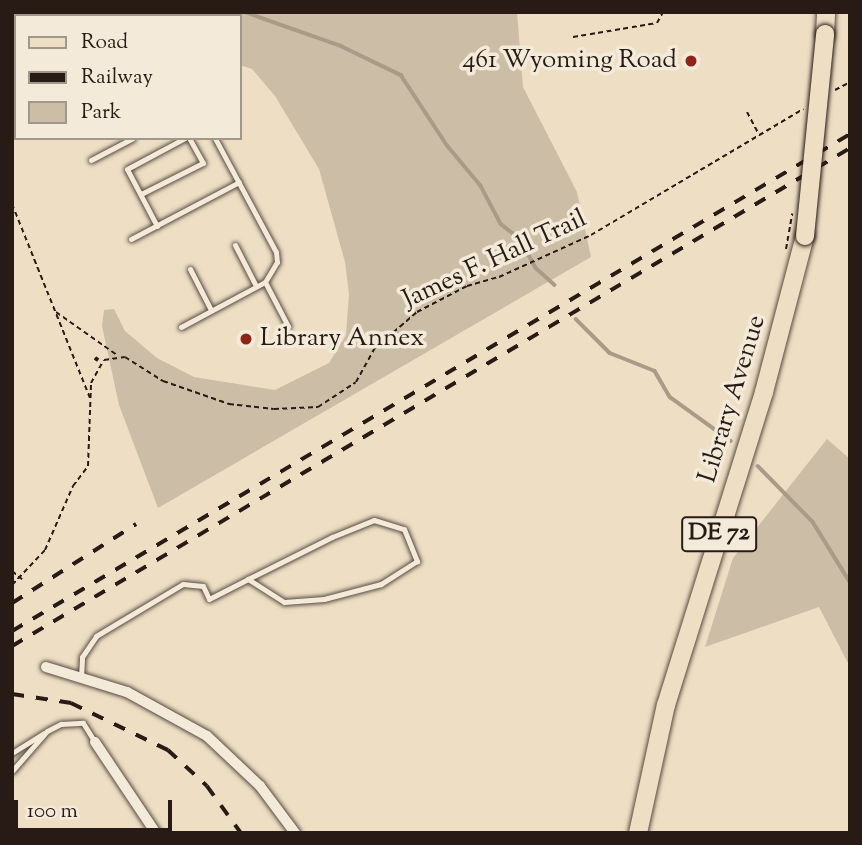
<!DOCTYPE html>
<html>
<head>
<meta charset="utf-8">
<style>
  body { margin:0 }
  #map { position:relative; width:862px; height:845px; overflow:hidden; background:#eddec4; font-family:"Sorts Mill Goudy",serif }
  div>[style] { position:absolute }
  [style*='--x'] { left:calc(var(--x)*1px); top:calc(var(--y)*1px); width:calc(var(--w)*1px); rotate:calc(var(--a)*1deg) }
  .green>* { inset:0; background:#ccbda6 }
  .stream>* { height:3.5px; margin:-1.75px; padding:0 1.75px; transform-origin:1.75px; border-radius:1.75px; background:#aa9b88 }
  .path>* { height:2px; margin-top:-1px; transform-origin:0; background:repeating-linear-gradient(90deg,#281a15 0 5px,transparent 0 8.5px) }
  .roads { filter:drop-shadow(0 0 2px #594b41) drop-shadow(0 0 2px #594b41) }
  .service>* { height:5px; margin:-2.5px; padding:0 2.5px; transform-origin:2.5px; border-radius:2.5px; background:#f3ead9 }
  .minor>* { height:10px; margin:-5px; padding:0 5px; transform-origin:5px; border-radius:5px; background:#f3ead9 }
  .tertiary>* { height:14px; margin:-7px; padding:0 7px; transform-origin:7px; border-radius:7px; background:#f3ead9 }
  .primary>* { height:18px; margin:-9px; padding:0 9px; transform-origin:9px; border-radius:9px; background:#eddec4 }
  .rail>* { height:3.5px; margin-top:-1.75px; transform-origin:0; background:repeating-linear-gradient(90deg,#281a15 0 12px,transparent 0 24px) }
  .path-bridge>* { height:2px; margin-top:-1px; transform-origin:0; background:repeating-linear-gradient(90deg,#281a15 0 5px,transparent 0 8.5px) }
  .bridges { filter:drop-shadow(0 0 2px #281a15) drop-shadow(0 0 2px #281a15) }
  .primary-bridge>* { height:18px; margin:-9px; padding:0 9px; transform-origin:9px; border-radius:9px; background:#eddec4 }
  .dots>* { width:19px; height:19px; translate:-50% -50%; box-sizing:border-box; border:4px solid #f3ead9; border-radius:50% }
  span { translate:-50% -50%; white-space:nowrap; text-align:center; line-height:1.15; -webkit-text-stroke:7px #f3ead9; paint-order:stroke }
  .shield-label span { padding:2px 5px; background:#f3ead9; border:2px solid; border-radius:5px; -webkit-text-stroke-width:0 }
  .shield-label { font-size:24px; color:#281a15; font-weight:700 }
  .poi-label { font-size:26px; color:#281a15 }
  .right { translate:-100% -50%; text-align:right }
  .left { translate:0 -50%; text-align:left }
  .street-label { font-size:26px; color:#281a15 }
  .frame { position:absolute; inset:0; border:14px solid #281a15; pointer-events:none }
  .legend { position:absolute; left:14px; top:14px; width:228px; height:126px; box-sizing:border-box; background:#f3ead9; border:2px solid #a2978b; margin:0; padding:9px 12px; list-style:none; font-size:21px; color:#281a15 }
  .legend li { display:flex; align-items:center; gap:14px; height:35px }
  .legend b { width:35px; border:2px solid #a2978b }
  .scale { position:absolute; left:14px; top:800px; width:158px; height:32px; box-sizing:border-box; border:4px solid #281a15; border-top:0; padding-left:9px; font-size:21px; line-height:24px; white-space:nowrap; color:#281a15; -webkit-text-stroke:5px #f3ead9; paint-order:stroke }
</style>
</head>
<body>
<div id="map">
  <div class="green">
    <i style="clip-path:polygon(78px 12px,517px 12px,523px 87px,577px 192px,591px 257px,158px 508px,119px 405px,102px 326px,104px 310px,114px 309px,125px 331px,157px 358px,194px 377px,275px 390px,329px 363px,346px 335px,349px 294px,345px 262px,319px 169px,275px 96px,252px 69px,240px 65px,240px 16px,71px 16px)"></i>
    <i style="clip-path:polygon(827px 439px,850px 459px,850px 667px,819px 607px,705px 647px,733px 558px)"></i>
  </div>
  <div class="stream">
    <i style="--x:245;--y:12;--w:102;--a:19.5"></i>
    <i style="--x:341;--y:46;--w:67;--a:25.8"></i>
    <i style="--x:401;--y:75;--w:84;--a:56.7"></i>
    <i style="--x:447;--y:145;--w:53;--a:50.3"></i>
    <i style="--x:481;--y:186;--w:43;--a:62.2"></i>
    <i style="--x:501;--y:224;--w:24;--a:38"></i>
    <i style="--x:520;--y:239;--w:33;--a:61"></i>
    <i style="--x:536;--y:268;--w:25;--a:42"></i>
    <i style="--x:134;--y:16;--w:12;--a:-20"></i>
    <i style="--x:576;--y:319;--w:48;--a:45"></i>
    <i style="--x:610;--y:353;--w:48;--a:21.8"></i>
    <i style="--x:655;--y:371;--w:30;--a:60"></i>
    <i style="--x:670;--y:397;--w:75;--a:35.8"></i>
    <i style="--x:758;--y:466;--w:78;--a:45.5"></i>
    <i style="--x:813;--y:522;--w:70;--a:58.3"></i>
  </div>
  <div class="path">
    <i style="--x:573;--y:37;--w:85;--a:-9.5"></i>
    <i style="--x:657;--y:23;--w:13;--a:-61"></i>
    <i style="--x:835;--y:90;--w:17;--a:-28"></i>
    <i style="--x:747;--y:112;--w:26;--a:62"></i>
    <i style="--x:12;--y:204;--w:209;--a:68.1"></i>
    <i style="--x:56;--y:312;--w:75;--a:35.2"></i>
    <i style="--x:12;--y:571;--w:13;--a:39"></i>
    <i style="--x:12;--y:585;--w:48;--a:-46.7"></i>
    <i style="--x:45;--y:550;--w:70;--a:-66.4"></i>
    <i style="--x:73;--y:486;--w:25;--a:-53"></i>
    <i style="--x:88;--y:466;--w:83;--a:-87.9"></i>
    <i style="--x:91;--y:383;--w:26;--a:-61"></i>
    <i style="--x:104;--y:360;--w:21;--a:-8"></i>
    <i style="--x:125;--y:357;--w:45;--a:32.3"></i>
    <i style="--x:163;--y:381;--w:70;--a:19.2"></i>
    <i style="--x:229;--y:404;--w:45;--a:6.3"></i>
    <i style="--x:274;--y:409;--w:44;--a:-2.6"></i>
    <i style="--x:318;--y:407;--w:45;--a:-33.3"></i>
    <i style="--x:356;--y:382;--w:38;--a:-61"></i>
    <i style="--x:374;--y:349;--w:57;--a:-40.7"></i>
    <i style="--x:417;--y:312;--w:56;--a:-27.5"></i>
    <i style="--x:467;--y:286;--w:33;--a:-16"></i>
    <i style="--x:499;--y:277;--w:101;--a:-24.5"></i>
    <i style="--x:591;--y:235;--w:247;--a:-30.7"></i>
  </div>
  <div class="roads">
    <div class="service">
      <i style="--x:91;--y:160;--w:47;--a:-27.6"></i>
      <i style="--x:141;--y:194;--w:69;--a:-26.6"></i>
      <i style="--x:203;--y:163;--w:29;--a:-119"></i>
      <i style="--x:157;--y:226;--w:64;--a:-117.8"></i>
      <i style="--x:127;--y:169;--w:66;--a:-28.1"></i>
      <i style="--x:131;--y:239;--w:122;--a:-27.8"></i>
      <i style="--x:235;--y:245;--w:46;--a:62.9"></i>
      <i style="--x:190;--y:269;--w:46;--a:62.9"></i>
      <i style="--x:265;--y:282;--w:50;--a:62.4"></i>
      <i style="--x:181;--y:327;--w:95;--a:-28.2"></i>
      <i style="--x:265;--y:282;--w:23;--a:-59"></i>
      <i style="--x:277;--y:262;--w:10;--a:-96"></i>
      <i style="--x:276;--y:252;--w:129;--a:-118.2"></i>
      <i style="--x:81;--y:678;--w:21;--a:-87"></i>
      <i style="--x:82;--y:657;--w:25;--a:-56"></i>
      <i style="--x:96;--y:636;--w:101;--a:-30.9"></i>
      <i style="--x:183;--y:584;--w:20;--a:6"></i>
      <i style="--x:203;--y:586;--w:14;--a:65"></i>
      <i style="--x:209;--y:599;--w:44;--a:-27.1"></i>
      <i style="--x:248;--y:579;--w:94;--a:-26.6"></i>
      <i style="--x:332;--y:537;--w:45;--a:-22"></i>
      <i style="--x:374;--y:520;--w:31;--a:17"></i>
      <i style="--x:404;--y:529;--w:35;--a:68"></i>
      <i style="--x:417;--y:561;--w:43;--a:147.4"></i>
      <i style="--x:381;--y:584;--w:59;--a:165.3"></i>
      <i style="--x:324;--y:599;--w:40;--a:175.7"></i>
      <i style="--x:284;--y:602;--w:43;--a:-147.4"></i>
      <i style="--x:12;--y:753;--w:38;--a:-32"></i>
      <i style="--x:12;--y:771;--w:53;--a:-48.8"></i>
      <i style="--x:47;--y:731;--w:16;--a:-27"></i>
      <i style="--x:61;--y:724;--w:22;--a:-3"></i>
      <i style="--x:83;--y:723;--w:22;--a:58"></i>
    </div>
    <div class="minor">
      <i style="--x:46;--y:667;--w:85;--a:17.2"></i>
      <i style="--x:127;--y:692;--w:91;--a:28.8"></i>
      <i style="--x:207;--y:736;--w:73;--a:43.3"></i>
      <i style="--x:260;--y:786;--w:59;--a:53.3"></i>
      <i style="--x:95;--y:742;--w:110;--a:56.2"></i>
    </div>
    <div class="tertiary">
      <i style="--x:30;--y:16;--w:8;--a:-30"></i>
      <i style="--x:12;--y:25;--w:4;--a:-14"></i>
    </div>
    <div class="primary">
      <i style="--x:825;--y:34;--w:22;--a:-87"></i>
      <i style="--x:638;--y:833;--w:131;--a:-77.7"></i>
      <i style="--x:666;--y:705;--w:328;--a:-72.6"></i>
      <i style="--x:764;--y:392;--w:161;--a:-75.3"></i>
    </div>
  </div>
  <div class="rail">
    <i style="--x:95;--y:358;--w:4;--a:34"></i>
    <i style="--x:12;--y:603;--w:147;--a:-32.5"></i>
    <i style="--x:12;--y:631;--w:974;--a:-30.67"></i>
    <i style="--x:12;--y:646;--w:975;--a:-30.72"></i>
    <i style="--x:12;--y:694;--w:60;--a:8.7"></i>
    <i style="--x:71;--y:703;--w:108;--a:25.9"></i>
    <i style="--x:168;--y:750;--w:53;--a:42.7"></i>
    <i style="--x:207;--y:786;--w:58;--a:54.1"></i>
  </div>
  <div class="path-bridge">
    <i style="--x:786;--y:249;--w:36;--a:-80"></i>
  </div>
  <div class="bridges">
    <div class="primary-bridge">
      <i style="--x:805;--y:236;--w:203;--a:-84.3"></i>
    </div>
  </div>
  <div class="dots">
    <i style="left:691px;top:61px;background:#8f2418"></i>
    <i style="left:246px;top:339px;background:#8f2418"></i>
  </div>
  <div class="shield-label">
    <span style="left:719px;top:534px">DE 72</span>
  </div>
  <div class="poi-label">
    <span class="right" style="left:677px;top:61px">461 Wyoming Road</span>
    <span class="left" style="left:260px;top:339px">Library Annex</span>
  </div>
  <div class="street-label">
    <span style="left:495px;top:260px;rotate:-25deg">James F. Hall Trail</span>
    <span style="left:733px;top:399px;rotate:-73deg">Library Avenue</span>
  </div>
  <div class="frame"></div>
  <ul class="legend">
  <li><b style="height:9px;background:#eddec4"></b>Road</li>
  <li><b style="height:9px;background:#281a15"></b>Railway</li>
  <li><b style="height:19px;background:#ccbda6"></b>Park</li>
  </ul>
  <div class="scale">100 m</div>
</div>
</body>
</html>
